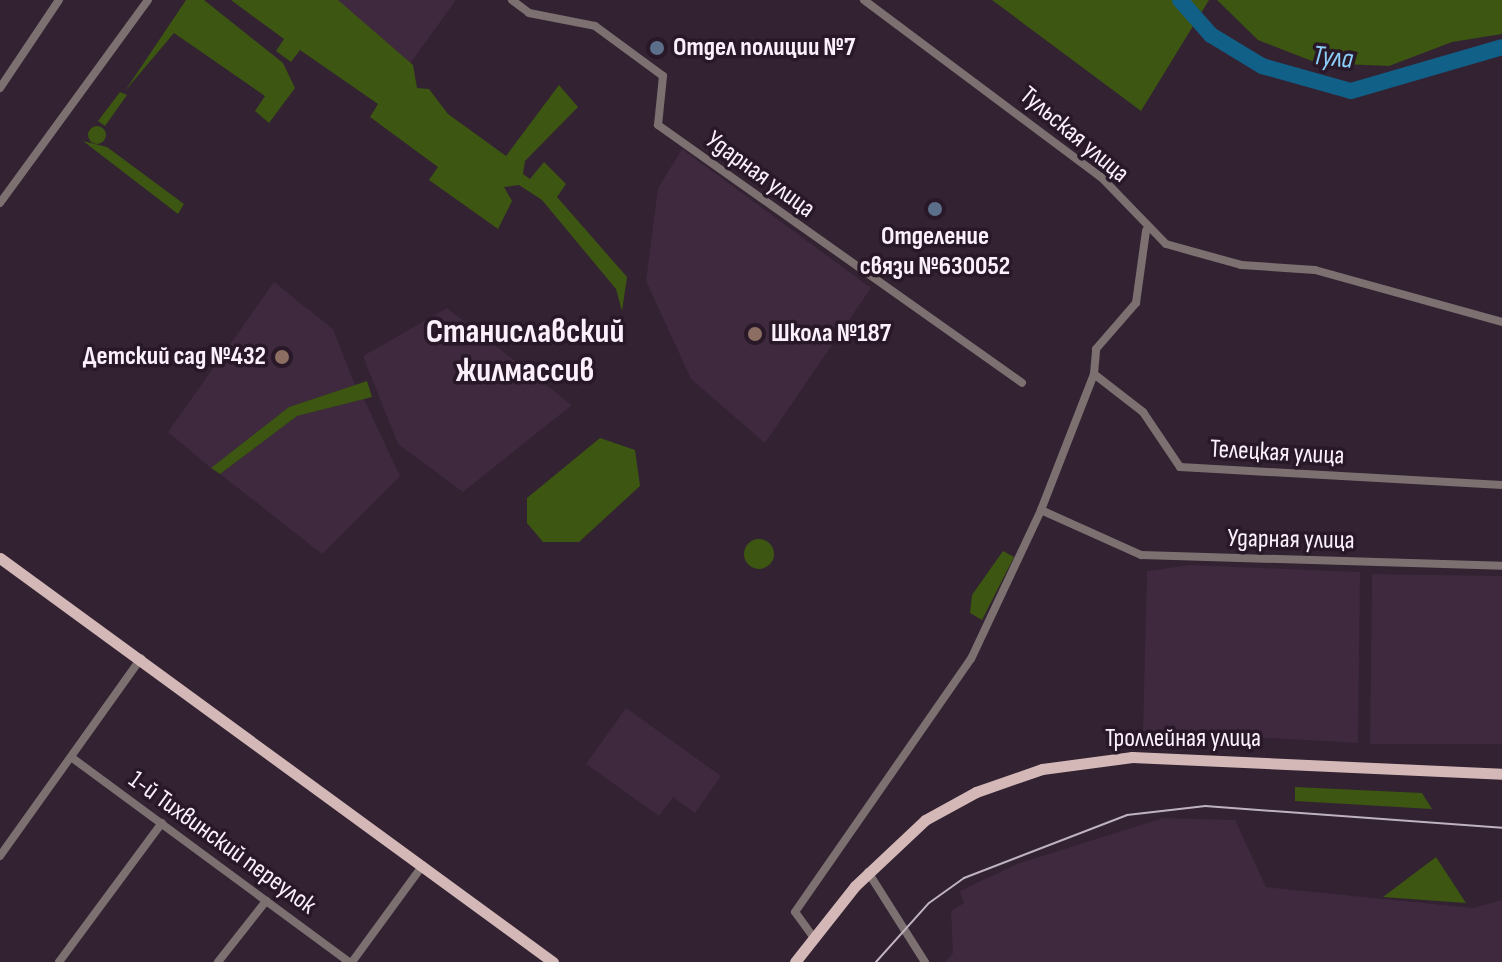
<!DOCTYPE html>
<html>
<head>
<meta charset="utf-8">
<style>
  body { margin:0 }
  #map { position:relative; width:1502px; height:962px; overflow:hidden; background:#322232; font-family:"Sofia Sans Condensed",sans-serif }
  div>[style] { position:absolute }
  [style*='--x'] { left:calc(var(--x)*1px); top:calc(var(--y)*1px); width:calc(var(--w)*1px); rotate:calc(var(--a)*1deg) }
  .built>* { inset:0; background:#3e293e }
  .green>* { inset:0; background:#3d5611 }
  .round { border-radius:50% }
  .river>* { height:16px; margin:-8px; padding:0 8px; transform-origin:8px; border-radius:8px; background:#116087 }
  .minor>* { height:8px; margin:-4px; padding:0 4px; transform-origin:4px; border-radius:4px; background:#7d7070 }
  .major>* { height:11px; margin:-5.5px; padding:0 5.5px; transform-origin:5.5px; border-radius:5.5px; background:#d3b8b7 }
  .tram>* { height:2px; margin:-1px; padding:0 1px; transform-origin:1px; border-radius:1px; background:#bfb3bf }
  .dots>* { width:22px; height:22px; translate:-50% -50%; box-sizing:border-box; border:4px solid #281828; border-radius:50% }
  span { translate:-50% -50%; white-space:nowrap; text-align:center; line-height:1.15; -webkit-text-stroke:7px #281828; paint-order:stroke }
  .poi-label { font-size:26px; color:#fbf0fb; font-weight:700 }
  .left { translate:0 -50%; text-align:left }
  .right { translate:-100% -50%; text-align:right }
  .street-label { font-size:26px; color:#fbf0fb }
  .water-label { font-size:28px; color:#8ccef7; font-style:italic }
  .district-label { font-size:34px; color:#fbf0fb; font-weight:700 }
</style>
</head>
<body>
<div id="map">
  <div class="built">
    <i style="clip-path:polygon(295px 0,456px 0,401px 76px)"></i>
    <i style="clip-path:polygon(682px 149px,871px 288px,765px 443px,691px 379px,646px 281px,658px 188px)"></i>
    <i style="clip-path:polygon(274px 282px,333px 329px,355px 385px,289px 407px,211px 468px,168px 432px)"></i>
    <i style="clip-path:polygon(447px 308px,572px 405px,463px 492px,398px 444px,363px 356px)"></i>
    <i style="clip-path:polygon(364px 399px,400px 476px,322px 554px,220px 474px,297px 416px)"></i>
    <i style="clip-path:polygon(1190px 565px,1360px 572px,1358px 743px,1143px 731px,1147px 571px)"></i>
    <i style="clip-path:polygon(1372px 574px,1502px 576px,1502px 744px,1370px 744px)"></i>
    <i style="clip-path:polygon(626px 708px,721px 776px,695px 813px,673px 797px,659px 816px,586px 764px)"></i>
    <i style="clip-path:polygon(1163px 818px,1235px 820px,1266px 887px,1473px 908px,1502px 900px,1502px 962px,945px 962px,953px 953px,951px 911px,964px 903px,960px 891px,1017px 864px)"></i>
  </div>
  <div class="green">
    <i style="clip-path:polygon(186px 0,204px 0,283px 63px,295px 88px,269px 123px,255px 111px,265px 96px,174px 33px,125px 91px)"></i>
    <i style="clip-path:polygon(231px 0,338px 0,413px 65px,417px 88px,429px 89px,448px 114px,506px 156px,559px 85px,578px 107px,525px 161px,523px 174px,530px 179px,544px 162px,566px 184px,557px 197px,627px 277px,622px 311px,616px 289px,542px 200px,519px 185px,504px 187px,512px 201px,498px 229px,429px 180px,438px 167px,370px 117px,378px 104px,300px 50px,291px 62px,276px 51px,284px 39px)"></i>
    <i style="clip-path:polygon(992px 0,1209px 0,1141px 111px)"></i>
    <i style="clip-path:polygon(1217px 0,1502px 0,1502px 34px,1452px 42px,1389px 66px,1317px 63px,1258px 40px)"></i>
    <i style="clip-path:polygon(120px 92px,127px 95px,105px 126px,98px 121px)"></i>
    <i class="round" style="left:88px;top:126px;width:18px;height:18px"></i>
    <i style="clip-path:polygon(83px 141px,107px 147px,184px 204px,178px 214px)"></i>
    <i style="clip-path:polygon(367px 381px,372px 397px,297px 416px,220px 474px,211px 468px,289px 407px)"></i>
    <i style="clip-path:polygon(600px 438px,635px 450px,640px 486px,579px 542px,543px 542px,527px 523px,527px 498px)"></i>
    <i class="round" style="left:744px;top:539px;width:30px;height:30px"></i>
    <i style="clip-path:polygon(1003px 551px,1014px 557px,982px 620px,970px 613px,972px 595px)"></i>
    <i style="clip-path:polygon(1295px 787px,1422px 793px,1432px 809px,1295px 801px)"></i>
    <i style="clip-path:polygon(1436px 857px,1466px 903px,1383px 897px)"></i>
  </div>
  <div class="river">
    <i style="--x:1180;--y:0;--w:47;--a:48.5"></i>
    <i style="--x:1211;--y:35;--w:60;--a:31.3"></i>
    <i style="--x:1262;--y:66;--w:92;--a:15.7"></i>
    <i style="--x:1351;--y:91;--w:157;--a:-16.2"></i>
  </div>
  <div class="minor">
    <i style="--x:512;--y:0;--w:21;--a:37"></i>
    <i style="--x:529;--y:13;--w:67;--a:11.1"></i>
    <i style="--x:595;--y:26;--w:84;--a:36.3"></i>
    <i style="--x:663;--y:76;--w:49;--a:95.8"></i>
    <i style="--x:658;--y:125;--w:446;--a:35.3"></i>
    <i style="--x:864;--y:0;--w:296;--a:36.8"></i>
    <i style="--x:1101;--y:177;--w:93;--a:45.9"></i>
    <i style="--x:1166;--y:244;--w:78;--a:15.6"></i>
    <i style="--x:1241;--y:265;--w:74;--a:3.9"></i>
    <i style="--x:1315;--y:270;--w:194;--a:15.5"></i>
    <i style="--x:0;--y:88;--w:106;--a:-56.2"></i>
    <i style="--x:0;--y:203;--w:251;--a:-53.9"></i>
    <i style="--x:1094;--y:374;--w:62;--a:37.8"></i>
    <i style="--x:1143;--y:412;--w:66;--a:56.1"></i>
    <i style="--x:1180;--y:467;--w:323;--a:3.2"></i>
    <i style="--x:1041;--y:510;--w:110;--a:24.2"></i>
    <i style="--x:1141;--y:555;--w:361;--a:1.7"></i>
    <i style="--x:71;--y:757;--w:345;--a:36.4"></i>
    <i style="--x:0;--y:856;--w:243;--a:-54.5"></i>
    <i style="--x:868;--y:872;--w:107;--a:57.7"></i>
    <i style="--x:814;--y:938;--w:32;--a:-126"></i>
    <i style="--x:795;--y:912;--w:308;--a:-55.2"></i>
    <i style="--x:971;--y:659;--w:165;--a:-64.8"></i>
    <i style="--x:1041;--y:510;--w:146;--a:-68.7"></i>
    <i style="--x:1094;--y:374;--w:25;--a:-85"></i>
    <i style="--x:1096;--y:349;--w:61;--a:-49"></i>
    <i style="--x:1136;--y:303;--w:73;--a:-82.1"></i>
    <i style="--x:59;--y:962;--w:173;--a:-53.5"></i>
    <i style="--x:218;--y:962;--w:78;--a:-51.8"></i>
    <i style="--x:352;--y:962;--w:120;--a:-53.8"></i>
  </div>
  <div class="major">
    <i style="--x:0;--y:558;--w:685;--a:36.15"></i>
    <i style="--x:795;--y:962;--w:97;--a:-51.7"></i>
    <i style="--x:855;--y:886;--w:96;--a:-43.3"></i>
    <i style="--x:925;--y:820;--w:58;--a:-28.8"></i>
    <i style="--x:976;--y:792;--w:70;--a:-19.2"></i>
    <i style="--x:1042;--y:769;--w:91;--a:-7.6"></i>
    <i style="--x:1132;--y:757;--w:370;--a:2.6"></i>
  </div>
  <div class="tram">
    <i style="--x:876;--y:962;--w:79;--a:-48.1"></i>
    <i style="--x:929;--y:903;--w:43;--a:-35.5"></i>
    <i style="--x:964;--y:878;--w:175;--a:-21.1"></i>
    <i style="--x:1127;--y:815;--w:79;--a:-6.6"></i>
    <i style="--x:1205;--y:806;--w:298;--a:4.2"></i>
  </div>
  <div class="dots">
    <i style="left:657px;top:48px;background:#5c6f8a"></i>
    <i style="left:935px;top:209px;background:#5c6f8a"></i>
    <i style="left:755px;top:334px;background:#8d6e63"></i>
    <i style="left:282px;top:357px;background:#8d6e63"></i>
  </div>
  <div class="poi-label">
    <span class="left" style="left:673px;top:48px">Отдел полиции №7</span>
    <span style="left:935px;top:252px">Отделение<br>связи №630052</span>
    <span class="left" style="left:771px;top:334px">Школа №187</span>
    <span class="right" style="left:266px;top:357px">Детский сад №432</span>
  </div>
  <div class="street-label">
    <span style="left:1074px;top:135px;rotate:40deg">Тульская улица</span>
    <span style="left:760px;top:175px;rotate:36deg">Ударная улица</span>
    <span style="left:1277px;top:453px;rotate:3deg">Телецкая улица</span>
    <span style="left:1291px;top:540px;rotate:1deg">Ударная улица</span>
    <span style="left:1183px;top:739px">Троллейная улица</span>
    <span style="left:222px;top:843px;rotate:36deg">1-й Тихвинский переулок</span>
  </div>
  <div class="water-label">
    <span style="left:1333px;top:58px;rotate:6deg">Тула</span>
  </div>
  <div class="district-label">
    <span style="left:525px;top:351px">Станиславский<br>жилмассив</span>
  </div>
</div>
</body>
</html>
